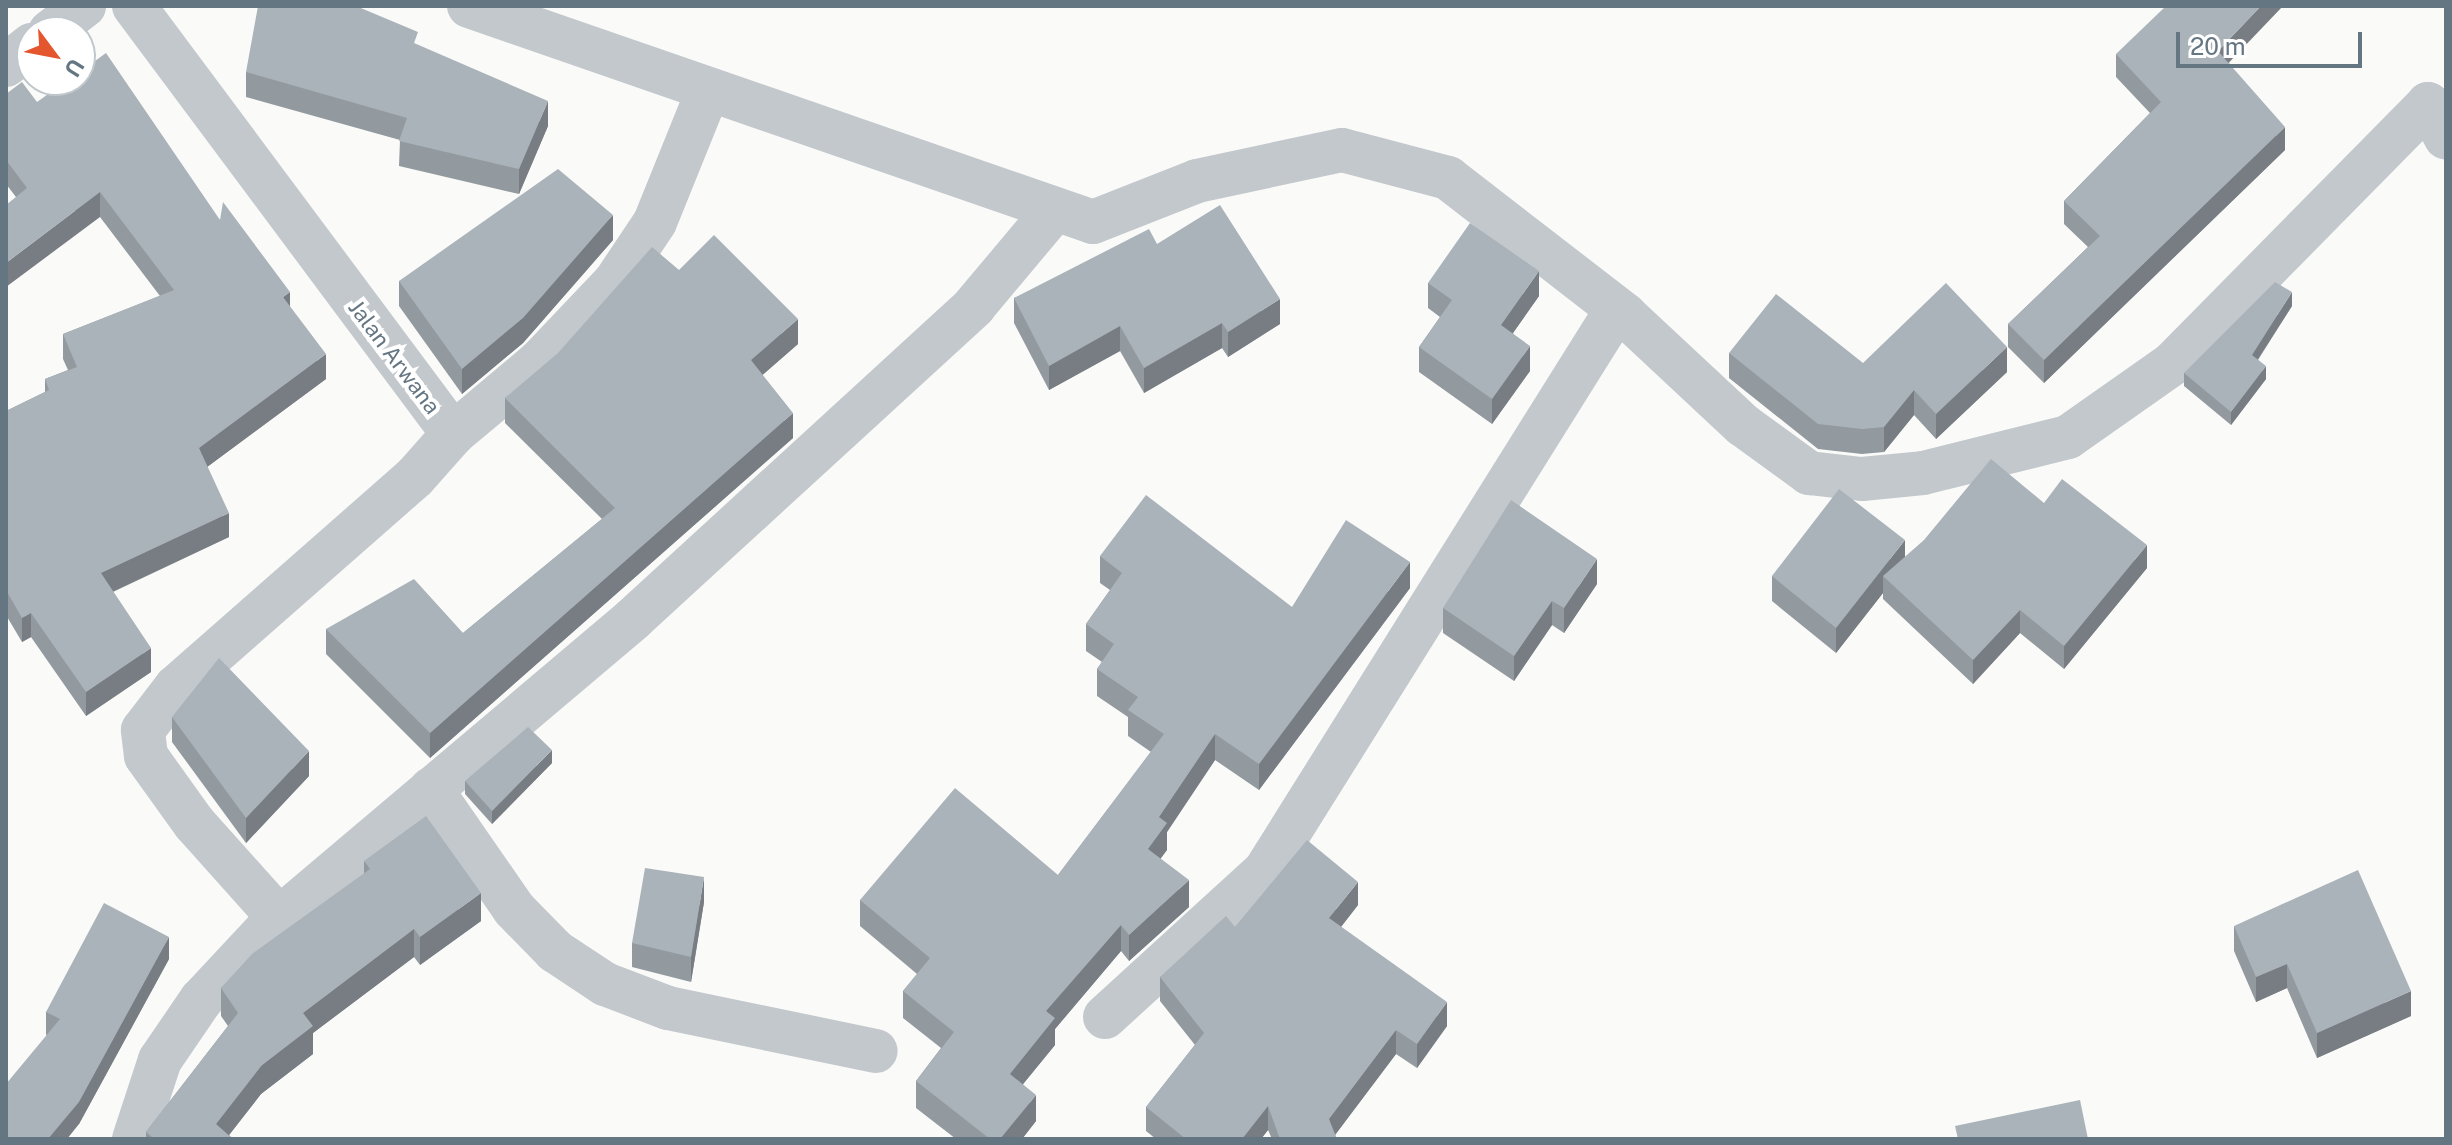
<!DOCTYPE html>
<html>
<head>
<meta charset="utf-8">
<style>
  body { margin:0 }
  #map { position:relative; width:2452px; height:1145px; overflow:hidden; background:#fafaf8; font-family:"Public Sans",sans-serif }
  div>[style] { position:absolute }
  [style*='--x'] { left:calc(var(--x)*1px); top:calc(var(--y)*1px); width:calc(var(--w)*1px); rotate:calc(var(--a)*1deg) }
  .minor>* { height:44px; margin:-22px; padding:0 22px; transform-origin:22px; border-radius:22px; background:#c3c8cc }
  .wall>* { inset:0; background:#929a9f }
  .shaded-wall>* { inset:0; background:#777d82 }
  .building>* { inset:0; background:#aab3b9 }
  span { translate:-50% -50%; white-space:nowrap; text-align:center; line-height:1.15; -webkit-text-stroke:8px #fff; paint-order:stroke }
  .street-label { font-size:22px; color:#657683 }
  .frame { position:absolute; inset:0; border:8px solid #657683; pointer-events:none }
  .north { position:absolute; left:16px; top:16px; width:80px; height:80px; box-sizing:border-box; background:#fff; border:2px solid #c1c8cd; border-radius:50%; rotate:122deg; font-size:22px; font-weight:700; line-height:32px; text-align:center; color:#657683 }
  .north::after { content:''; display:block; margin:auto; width:28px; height:36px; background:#e4572e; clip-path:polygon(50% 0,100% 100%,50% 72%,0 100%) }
  .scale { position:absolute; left:2176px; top:32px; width:186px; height:36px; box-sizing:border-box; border:4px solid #657683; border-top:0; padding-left:10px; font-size:24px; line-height:28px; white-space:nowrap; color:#657683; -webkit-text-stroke:6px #fff; paint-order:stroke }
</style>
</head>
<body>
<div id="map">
  <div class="minor">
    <i style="--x:134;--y:6;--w:534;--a:53.3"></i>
    <i style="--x:453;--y:434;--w:114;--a:-40"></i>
    <i style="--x:540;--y:361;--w:109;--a:-46.5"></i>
    <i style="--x:615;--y:282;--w:72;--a:-56.3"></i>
    <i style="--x:655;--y:222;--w:141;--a:-68"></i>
    <i style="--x:469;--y:6;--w:660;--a:19.09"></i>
    <i style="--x:1093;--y:222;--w:112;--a:-21.5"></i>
    <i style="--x:1197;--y:181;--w:148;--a:-12.1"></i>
    <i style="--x:1342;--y:150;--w:110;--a:14.8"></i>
    <i style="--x:1448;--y:178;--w:224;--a:37.7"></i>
    <i style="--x:1625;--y:315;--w:161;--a:43"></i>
    <i style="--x:1743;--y:425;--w:82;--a:36"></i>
    <i style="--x:1809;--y:473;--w:53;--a:6.5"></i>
    <i style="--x:1862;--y:479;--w:61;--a:-5.6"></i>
    <i style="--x:1923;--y:473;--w:149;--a:-13.9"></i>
    <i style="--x:2068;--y:437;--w:127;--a:-35.1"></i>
    <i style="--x:2172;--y:364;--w:365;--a:-45.4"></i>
    <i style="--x:2428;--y:104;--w:38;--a:62"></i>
    <i style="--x:50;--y:32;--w:43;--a:-37.4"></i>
    <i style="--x:6;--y:65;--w:33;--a:-38"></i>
    <i style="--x:431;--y:789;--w:146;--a:55.3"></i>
    <i style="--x:514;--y:909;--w:59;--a:45.7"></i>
    <i style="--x:555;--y:951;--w:60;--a:33.4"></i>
    <i style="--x:605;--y:984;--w:67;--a:20.9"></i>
    <i style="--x:668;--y:1008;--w:212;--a:11.7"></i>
    <i style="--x:279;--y:918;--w:127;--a:-131.8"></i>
    <i style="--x:194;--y:823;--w:82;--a:-125.6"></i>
    <i style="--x:146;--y:756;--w:26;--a:-97"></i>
    <i style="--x:143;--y:730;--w:54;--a:-52.5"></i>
    <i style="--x:176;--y:687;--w:318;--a:-41.3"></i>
    <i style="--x:415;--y:477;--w:57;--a:-48.5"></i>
    <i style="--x:1105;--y:1017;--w:217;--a:-42.4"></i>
    <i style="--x:1265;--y:871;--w:663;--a:-57.94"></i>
    <i style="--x:134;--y:1139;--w:83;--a:-71.8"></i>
    <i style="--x:160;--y:1060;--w:73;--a:-55.7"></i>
    <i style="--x:201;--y:1000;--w:101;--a:-47"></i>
    <i style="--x:270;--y:926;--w:475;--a:-40.2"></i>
    <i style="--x:633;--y:619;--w:463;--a:-42.5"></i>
    <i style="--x:974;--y:306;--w:121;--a:-50"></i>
  </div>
  <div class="wall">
    <i style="clip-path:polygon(418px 45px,548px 126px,519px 194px,399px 166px,400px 140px,246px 97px,246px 72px)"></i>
    <i style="clip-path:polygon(2116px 54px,2229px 63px,2285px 150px,2044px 383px,2008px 347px,2008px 324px,2088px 247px,2064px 224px,2064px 201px,2150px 113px,2116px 77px)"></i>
    <i style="clip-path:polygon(6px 94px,37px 102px,220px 220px,290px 307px,326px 379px,207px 467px,229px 537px,113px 592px,151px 672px,86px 716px,31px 637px,22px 642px,6px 615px,6px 411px,45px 392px,45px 379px,68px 370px,63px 359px,63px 334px,160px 296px,100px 217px,16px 197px,6px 184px)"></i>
    <i style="clip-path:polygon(613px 240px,523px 343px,462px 394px,399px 306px,399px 281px)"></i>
    <i style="clip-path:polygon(1157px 244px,1280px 324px,1228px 357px,1222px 348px,1144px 393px,1120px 351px,1049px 390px,1014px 323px,1014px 298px)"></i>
    <i style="clip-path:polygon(679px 270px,798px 344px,762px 375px,793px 438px,430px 758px,326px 654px,326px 629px,463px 633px,602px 519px,505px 423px,505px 398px)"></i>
    <i style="clip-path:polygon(1428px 283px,1539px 296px,1513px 333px,1530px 371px,1492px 424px,1419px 372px,1419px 347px,1440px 317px,1428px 308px)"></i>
    <i style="clip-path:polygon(2292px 306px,2258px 360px,2266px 379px,2231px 425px,2184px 386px,2184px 373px)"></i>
    <i style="clip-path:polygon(1729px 353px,1863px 363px,2007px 372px,1936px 439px,1914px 415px,1884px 452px,1862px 454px,1818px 449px,1729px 378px)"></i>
    <i style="clip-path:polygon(2044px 503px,2147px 568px,2064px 669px,2020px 633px,1973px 684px,1883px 599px,1883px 593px,1836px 653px,1772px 601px,1772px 576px,1905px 557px)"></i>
    <i style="clip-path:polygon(1100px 556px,1292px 607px,1410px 588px,1259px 790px,1215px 760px,1167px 832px,1167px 850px,1160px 858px,1189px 907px,1129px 961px,1121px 951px,1055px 1029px,1055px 1045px,1023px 1084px,1036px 1121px,1022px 1139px,956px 1139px,916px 1108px,916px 1081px,941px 1048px,903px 1018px,903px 991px,917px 974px,860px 926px,860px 900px,1058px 875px,1151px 752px,1128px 736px,1128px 717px,1097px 696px,1097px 669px,1102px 662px,1086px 651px,1086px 624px,1110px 590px,1100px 583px)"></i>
    <i style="clip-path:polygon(1597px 584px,1564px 633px,1552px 625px,1514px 681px,1443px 633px,1443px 608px)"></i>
    <i style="clip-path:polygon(172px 717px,309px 776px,246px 843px,172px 742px)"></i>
    <i style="clip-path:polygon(552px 763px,492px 824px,465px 794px,465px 781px)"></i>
    <i style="clip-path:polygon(364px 861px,481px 921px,420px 965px,414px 957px,313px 1033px,313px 1054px,261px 1094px,229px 1135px,233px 1139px,146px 1139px,146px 1132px,228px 1026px,221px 1016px,221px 988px,364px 874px)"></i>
    <i style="clip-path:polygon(704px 902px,691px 982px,632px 967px,632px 943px)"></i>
    <i style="clip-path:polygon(1358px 905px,1341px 927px,1447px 1026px,1417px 1068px,1396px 1054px,1335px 1135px,1337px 1139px,1272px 1139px,1268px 1130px,1261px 1139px,1156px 1139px,1146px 1131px,1146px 1107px,1195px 1045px,1160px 1001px,1160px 977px,1235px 927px)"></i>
    <i style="clip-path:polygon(2234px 926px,2411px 1016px,2317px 1058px,2287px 988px,2256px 1002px,2234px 951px)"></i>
    <i style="clip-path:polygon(169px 959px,79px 1124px,46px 1034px,46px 1012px)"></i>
  </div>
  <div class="shaded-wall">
    <i style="clip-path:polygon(2261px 6px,2283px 6px,2218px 74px,2218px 51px)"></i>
    <i style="clip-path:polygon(548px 101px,548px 126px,519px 194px,519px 169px)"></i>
    <i style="clip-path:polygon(2285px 127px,2285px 150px,2044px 383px,2044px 360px)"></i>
    <i style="clip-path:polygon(100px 192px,100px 217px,6px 287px,6px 263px)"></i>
    <i style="clip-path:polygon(613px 215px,613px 240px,523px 343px,462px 394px,462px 369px)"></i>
    <i style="clip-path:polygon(1539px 271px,1539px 296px,1501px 350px,1501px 325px)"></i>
    <i style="clip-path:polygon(290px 292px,290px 316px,283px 297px)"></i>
    <i style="clip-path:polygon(2292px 292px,2292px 306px,2252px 368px,2252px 355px)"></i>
    <i style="clip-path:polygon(1280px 299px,1280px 324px,1228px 357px,1228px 332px)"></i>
    <i style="clip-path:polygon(798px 319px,798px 344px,751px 385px,751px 360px)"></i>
    <i style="clip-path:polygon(1222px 323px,1222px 348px,1144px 393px,1144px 368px)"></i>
    <i style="clip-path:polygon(1120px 326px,1120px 351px,1049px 390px,1049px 366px)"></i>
    <i style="clip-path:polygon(1530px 346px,1530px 371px,1492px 424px,1492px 399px)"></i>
    <i style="clip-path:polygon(2007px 347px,2007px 372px,1936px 439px,1936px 414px)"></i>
    <i style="clip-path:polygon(326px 354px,326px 379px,199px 473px,199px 448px)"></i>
    <i style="clip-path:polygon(2266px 366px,2266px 379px,2231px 425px,2231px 412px)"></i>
    <i style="clip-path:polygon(1914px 390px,1914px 415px,1884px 452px,1884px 427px)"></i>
    <i style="clip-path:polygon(793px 413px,793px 438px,430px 758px,430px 733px)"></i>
    <i style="clip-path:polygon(229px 513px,229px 537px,101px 597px,101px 573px)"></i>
    <i style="clip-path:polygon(1905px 540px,1905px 565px,1883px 576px,1883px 593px,1836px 653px,1836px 628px)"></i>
    <i style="clip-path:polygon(2147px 545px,2147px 568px,2064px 669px,2064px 646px)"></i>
    <i style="clip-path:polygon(1597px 559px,1597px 584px,1564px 633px,1564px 608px)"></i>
    <i style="clip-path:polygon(1410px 562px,1410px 588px,1259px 790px,1259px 764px)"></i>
    <i style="clip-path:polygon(1552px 601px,1552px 625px,1514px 681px,1514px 656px)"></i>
    <i style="clip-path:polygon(2020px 610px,2020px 633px,1973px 684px,1973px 660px)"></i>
    <i style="clip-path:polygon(31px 613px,31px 637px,22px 642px,22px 618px)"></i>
    <i style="clip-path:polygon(151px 648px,151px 672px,86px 716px,86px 692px)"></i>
    <i style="clip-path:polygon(1215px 734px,1215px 760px,1167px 832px,1167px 850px,1148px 876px,1148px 849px,1159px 817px)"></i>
    <i style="clip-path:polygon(552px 750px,552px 763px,492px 824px,492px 811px)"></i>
    <i style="clip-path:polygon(309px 751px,309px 776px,246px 843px,246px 818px)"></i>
    <i style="clip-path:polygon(704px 877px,704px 902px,691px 982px,691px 957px)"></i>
    <i style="clip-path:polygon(1189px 880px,1189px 907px,1129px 961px,1129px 935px)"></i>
    <i style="clip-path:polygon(1358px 882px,1358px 905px,1329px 942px,1329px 918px)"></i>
    <i style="clip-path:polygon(481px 893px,481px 921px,420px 965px,420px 937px)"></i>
    <i style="clip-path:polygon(1121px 925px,1121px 951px,1055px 1029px,1055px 1045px,1010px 1100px,1010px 1074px,1046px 1011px)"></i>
    <i style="clip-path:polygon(414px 929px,414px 957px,313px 1033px,313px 1054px,261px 1094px,226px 1139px,216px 1124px,303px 1013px)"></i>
    <i style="clip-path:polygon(169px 937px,169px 959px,79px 1124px,67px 1139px,48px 1139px)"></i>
    <i style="clip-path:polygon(2287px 964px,2287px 988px,2256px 1002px,2256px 977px)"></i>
    <i style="clip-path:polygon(2411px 991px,2411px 1016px,2317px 1058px,2317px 1033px)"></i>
    <i style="clip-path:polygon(1447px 1002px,1447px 1026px,1417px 1068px,1417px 1044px)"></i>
    <i style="clip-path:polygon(1396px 1030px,1396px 1054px,1332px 1139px,1329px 1119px)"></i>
    <i style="clip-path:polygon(1036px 1095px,1036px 1121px,1022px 1139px,1000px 1139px)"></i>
    <i style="clip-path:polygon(1268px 1106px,1268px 1130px,1261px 1139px,1242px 1139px)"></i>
  </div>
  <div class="building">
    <i style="clip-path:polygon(258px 6px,356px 6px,418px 32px,414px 43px,548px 101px,519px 169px,399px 141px,407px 118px,246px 72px)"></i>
    <i style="clip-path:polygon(2166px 6px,2261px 6px,2218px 51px,2285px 127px,2044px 360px,2008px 324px,2100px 236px,2064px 201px,2161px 102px,2116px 54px)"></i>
    <i style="clip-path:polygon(106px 53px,220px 220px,223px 202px,290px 292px,283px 297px,326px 354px,199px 448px,229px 513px,101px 573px,151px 648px,86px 692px,31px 613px,22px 618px,6px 590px,6px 411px,49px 390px,45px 379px,77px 367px,63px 334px,174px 290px,100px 192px,6px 263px,6px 205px,27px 188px,6px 160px,6px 94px,22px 82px,37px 102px,68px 80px,80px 80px,80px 72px)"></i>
    <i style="clip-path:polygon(558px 169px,613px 215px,523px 318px,462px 369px,399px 281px)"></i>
    <i style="clip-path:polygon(1220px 205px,1280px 299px,1228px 332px,1222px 323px,1144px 368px,1120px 326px,1049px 366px,1014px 298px,1149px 229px,1157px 244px)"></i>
    <i style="clip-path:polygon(1470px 223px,1539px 271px,1501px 325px,1530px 346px,1492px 399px,1419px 347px,1452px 300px,1428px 283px)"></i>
    <i style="clip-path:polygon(714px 235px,798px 319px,751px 360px,793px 413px,430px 733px,326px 629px,414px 579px,463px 633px,615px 508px,505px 398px,558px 353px,652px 247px,679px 270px)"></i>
    <i style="clip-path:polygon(2275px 282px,2292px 292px,2252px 355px,2266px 366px,2231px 412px,2184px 373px)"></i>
    <i style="clip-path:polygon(1946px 283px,2007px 347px,1936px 414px,1914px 390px,1884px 427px,1862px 429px,1818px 424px,1729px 353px,1776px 294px,1863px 363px)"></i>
    <i style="clip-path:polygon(1991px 459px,2044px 503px,2062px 479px,2147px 545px,2064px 646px,2020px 610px,1973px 660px,1883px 576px,1924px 540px)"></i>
    <i style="clip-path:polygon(1839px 489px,1905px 540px,1836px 628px,1772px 576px)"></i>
    <i style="clip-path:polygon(1146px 495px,1292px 607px,1346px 520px,1410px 562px,1259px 764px,1215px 734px,1159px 817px,1167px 823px,1148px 849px,1189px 880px,1129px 935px,1121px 925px,1046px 1011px,1055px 1018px,1010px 1074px,1036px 1095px,1000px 1139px,990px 1139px,916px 1081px,954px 1032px,903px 991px,930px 958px,860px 900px,955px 788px,1058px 875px,1164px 734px,1128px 710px,1138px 697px,1097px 669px,1114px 644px,1086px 624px,1122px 573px,1100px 556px)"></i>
    <i style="clip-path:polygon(1511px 500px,1597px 559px,1564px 608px,1552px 601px,1514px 656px,1443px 608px)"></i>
    <i style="clip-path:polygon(219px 658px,309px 751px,246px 818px,172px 717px)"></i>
    <i style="clip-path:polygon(528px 727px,552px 750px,492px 811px,465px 781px)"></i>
    <i style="clip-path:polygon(426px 816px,481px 893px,420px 937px,414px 929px,303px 1013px,313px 1026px,261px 1066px,216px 1124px,233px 1139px,154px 1139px,146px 1132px,238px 1013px,221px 988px,252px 954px,370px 869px,364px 861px)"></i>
    <i style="clip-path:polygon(1307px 840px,1358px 882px,1329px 918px,1447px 1002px,1417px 1044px,1396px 1030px,1329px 1119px,1337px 1139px,1280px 1139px,1268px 1106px,1242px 1139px,1186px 1139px,1146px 1107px,1204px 1033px,1160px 977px,1226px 916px,1235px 927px)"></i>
    <i style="clip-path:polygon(645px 868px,704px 877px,691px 957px,632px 943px)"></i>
    <i style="clip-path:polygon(2358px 870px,2411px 991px,2317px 1033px,2287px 964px,2256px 977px,2234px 926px)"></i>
    <i style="clip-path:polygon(104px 903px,169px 937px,79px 1102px,48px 1139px,6px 1139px,6px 1084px,60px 1019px,46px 1012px)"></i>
    <i style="clip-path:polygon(2080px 1100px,2088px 1139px,1958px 1139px,1955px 1126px)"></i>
  </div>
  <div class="street-label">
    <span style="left:394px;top:357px;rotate:53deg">Jalan Arwana</span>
  </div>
  <div class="frame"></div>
  <div class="north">U</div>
  <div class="scale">20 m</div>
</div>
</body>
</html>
